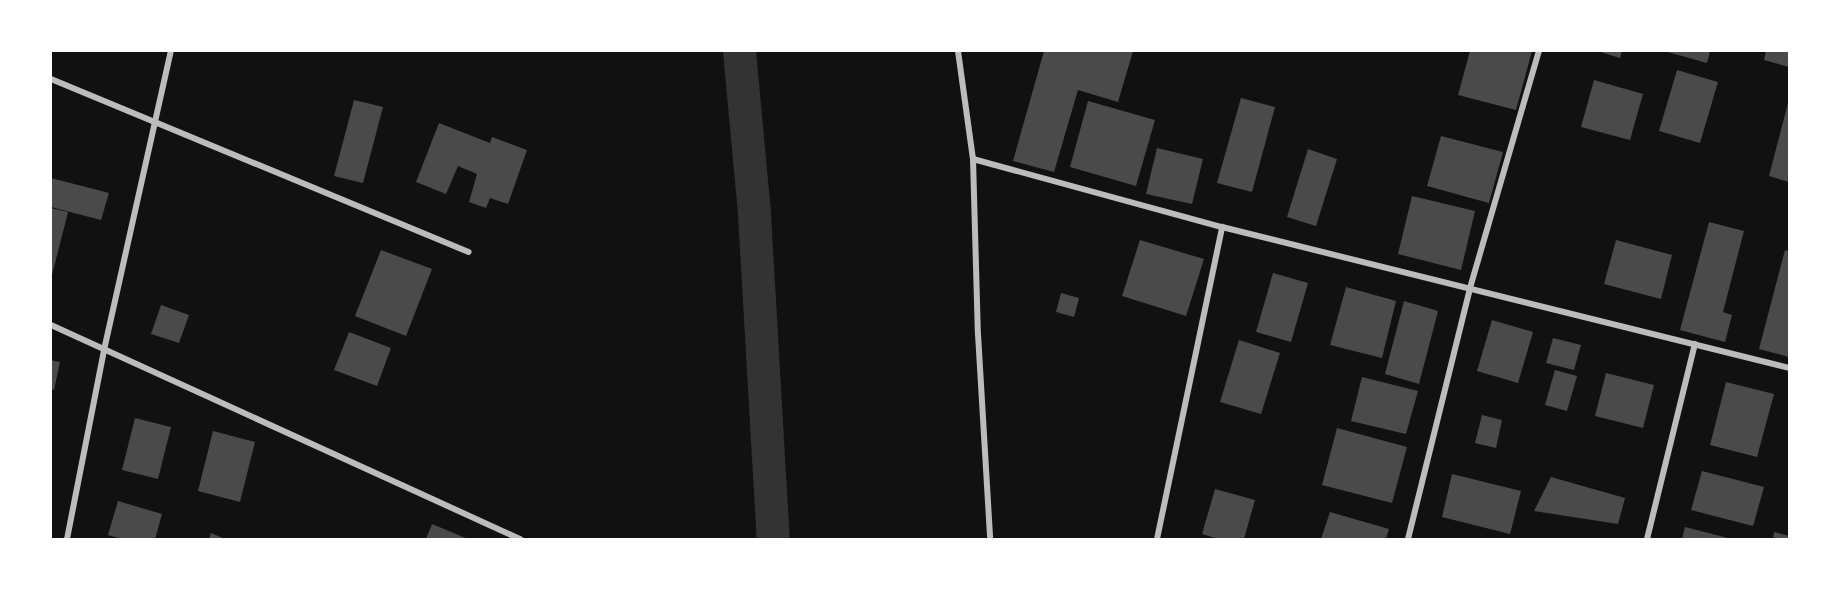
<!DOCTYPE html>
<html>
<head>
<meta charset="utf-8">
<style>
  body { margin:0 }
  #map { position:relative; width:1840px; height:590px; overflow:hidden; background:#111; font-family:"Titillium Web",sans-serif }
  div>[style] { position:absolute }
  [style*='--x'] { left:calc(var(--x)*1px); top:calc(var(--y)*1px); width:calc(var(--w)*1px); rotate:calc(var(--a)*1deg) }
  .canal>* { height:33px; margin:-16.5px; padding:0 16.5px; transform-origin:16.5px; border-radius:16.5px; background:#333 }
  .building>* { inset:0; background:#4a4a4a }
  .minor>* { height:6px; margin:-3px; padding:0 3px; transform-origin:3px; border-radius:3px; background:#bcbcbc }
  span { translate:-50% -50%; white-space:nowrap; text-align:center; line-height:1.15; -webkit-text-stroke:5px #fff; paint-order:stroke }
  .frame { position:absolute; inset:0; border:52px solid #fff; pointer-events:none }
</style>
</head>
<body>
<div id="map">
  <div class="canal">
    <i style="--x:739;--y:51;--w:164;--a:84.7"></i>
    <i style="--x:754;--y:214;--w:326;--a:86.7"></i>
  </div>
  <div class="building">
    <i style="clip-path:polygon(1044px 51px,1133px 51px,1118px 102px,1078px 90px,1054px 172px,1013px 161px)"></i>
    <i style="clip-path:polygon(1470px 51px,1532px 51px,1516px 110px,1458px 95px)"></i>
    <i style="clip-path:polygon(1597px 51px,1622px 51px,1620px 58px)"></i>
    <i style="clip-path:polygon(1664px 51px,1710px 51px,1707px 63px)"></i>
    <i style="clip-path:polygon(1766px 51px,1789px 51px,1789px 67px,1764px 60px)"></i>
    <i style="clip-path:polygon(1677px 70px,1718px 82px,1700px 143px,1659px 131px)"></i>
    <i style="clip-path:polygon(1594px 80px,1643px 94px,1630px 140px,1581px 127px)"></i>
    <i style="clip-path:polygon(1241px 98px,1275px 107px,1252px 192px,1217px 183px)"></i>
    <i style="clip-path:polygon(354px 100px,383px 107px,363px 183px,334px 176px)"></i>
    <i style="clip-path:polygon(1088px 101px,1155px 120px,1136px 186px,1070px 167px)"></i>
    <i style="clip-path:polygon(1788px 103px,1789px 103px,1789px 182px,1769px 176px)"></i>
    <i style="clip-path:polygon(439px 123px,490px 143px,492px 137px,527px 150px,508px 204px,490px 198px,486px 208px,469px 202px,477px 174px,458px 166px,446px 194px,416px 182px)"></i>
    <i style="clip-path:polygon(1441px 136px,1503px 152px,1489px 203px,1427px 186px)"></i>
    <i style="clip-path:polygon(1157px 148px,1203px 159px,1192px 204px,1146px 194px)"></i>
    <i style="clip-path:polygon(1308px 149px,1337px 159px,1316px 226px,1287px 217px)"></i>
    <i style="clip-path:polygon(51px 178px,109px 193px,101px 220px,51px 207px)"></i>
    <i style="clip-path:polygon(1412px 196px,1475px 211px,1461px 270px,1398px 254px)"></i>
    <i style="clip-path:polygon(51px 208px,68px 212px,52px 275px,51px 275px)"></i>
    <i style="clip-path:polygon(1709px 222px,1744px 231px,1723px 312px,1732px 315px,1725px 342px,1680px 330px)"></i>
    <i style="clip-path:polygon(1140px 240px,1204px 259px,1186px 316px,1122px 296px)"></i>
    <i style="clip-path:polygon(1616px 240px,1672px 255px,1661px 299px,1604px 284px)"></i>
    <i style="clip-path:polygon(381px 250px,432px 269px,406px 336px,355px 316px)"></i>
    <i style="clip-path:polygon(1785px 250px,1789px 251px,1789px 357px,1759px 349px)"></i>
    <i style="clip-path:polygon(1273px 273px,1308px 283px,1291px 342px,1256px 332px)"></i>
    <i style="clip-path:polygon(1346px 287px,1396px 301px,1382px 358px,1330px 345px)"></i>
    <i style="clip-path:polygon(1061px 293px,1079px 298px,1074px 317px,1056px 312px)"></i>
    <i style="clip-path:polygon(1404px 301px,1438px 311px,1419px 384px,1385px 374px)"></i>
    <i style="clip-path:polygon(161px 305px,189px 315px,179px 343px,151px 334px)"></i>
    <i style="clip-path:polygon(1492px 320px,1533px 332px,1518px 383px,1477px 371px)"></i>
    <i style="clip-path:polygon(349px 332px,391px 348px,377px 386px,334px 370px)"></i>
    <i style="clip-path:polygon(1553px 338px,1581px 345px,1574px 370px,1546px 363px)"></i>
    <i style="clip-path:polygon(1239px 340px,1280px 353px,1261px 414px,1220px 402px)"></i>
    <i style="clip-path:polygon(51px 360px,60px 362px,54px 390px,51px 389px)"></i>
    <i style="clip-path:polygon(1555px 370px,1577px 376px,1567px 411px,1545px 405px)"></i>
    <i style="clip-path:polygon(1606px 373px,1654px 385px,1643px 428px,1595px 416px)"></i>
    <i style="clip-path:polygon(1362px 377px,1418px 391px,1406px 434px,1351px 421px)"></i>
    <i style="clip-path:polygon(1726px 382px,1774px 394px,1757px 457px,1710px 445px)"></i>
    <i style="clip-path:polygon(1482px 415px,1502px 420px,1496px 448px,1475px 443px)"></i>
    <i style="clip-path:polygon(135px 418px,171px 427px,158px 479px,122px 470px)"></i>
    <i style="clip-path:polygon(1337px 428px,1407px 447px,1392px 503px,1322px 485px)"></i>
    <i style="clip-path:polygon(213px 431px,255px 442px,240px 502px,198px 491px)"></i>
    <i style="clip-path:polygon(1702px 471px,1764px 487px,1753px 526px,1691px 510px)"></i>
    <i style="clip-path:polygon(1452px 474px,1521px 491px,1510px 534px,1442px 517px)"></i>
    <i style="clip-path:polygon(1551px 477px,1625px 498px,1618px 524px,1534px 511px)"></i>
    <i style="clip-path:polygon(1215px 489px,1255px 500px,1244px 539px,1218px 539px,1202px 534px)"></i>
    <i style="clip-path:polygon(118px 501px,162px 514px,155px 539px,122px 539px,108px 535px)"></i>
    <i style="clip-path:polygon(1330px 512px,1389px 529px,1386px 539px,1321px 539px)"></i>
    <i style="clip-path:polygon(432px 524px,468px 539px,426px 539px)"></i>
    <i style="clip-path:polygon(1685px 527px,1728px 538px,1728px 539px,1682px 539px)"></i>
    <i style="clip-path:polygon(1774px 532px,1789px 536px,1789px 539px,1773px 539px)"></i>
    <i style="clip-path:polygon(211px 533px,225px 539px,209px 539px)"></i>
  </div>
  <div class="minor">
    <i style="--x:958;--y:51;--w:109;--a:82.1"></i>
    <i style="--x:973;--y:159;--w:175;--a:88.4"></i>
    <i style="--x:978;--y:334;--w:205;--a:86.6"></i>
    <i style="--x:51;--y:79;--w:452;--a:22.5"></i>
    <i style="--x:973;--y:159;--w:258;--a:15.3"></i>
    <i style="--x:1222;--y:227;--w:584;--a:13.96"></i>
    <i style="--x:51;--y:325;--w:516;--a:24.53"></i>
    <i style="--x:67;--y:539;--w:193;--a:-78.9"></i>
    <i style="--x:104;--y:350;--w:306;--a:-77.4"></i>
    <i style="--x:1157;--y:539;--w:319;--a:-78.2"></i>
    <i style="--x:1408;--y:539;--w:259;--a:-76.1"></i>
    <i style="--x:1470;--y:288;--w:247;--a:-73.8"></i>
    <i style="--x:1647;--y:539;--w:201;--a:-76.2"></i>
  </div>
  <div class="frame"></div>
</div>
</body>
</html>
